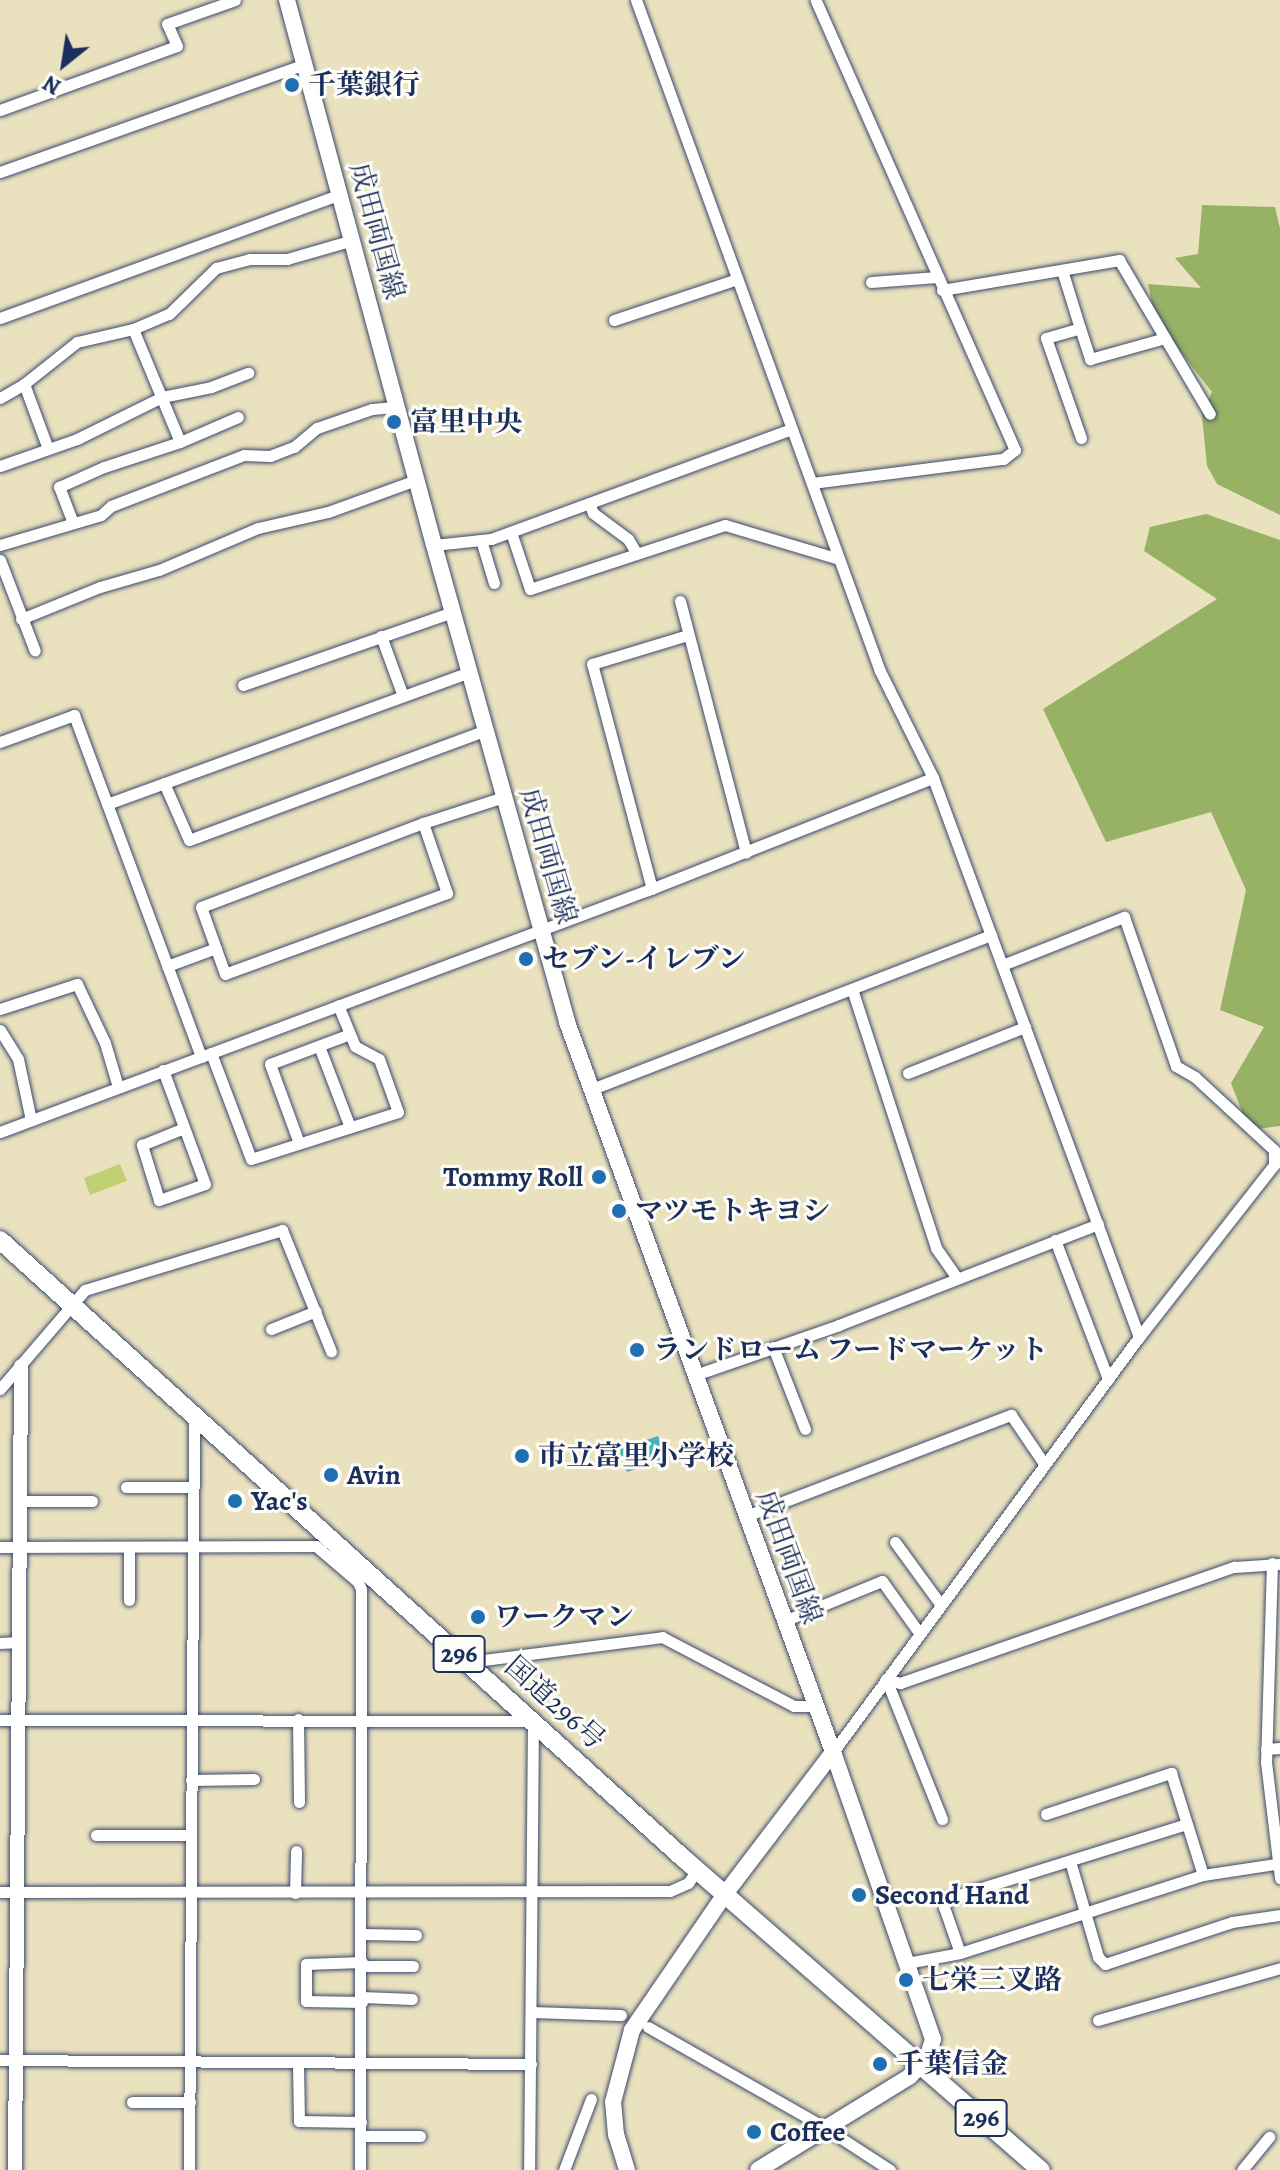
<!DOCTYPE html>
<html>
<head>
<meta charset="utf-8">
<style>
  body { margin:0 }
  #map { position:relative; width:1280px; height:2170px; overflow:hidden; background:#eae1bf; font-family:Alegreya,"Noto Serif JP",serif }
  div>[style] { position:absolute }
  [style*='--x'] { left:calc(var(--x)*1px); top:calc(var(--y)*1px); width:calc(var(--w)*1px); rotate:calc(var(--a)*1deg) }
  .green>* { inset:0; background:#bfcf72 }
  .forest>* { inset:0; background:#97b264 }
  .water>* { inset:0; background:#43b3bc }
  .roads { filter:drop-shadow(0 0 2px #3a4a6d) drop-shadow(0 0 2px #3a4a6d) }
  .minor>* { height:11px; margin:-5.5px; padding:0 5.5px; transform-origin:5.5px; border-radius:5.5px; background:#fff }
  .tertiary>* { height:14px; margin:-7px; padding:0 7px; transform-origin:7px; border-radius:7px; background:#fff }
  .secondary>* { height:16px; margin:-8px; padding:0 8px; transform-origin:8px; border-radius:8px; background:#fff }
  .trunk>* { height:18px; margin:-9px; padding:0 9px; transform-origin:9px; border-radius:9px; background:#fff }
  .dots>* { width:22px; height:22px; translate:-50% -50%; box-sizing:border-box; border:4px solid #fdfcf7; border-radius:50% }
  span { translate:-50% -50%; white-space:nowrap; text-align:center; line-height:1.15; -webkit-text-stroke:6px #fdfcf7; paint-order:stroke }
  .shield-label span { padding:2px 6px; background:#fdfcf7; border:2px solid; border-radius:6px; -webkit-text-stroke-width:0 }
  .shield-label { font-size:26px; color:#1b2f5e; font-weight:700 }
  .poi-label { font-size:28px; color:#1b2f5e; font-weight:700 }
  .left { translate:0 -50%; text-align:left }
  .right { translate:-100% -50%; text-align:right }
  .street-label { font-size:28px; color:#1b2f5e }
  .north { position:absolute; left:24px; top:24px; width:80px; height:80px; -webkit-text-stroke:6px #fdfcf7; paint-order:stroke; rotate:210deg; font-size:22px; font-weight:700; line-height:32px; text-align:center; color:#1b2f5e }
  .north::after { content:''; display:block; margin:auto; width:28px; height:36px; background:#1b2f5e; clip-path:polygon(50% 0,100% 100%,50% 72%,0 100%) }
</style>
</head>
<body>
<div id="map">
  <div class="green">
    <i style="clip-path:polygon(120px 1164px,127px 1181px,90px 1195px,84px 1178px)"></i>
  </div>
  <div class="forest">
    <i style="clip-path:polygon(1202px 205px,1275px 207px,1280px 228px,1280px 515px,1217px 484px,1207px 466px,1202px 416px,1212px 392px,1176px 346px,1152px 304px,1148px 284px,1201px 288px,1175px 258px,1198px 254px)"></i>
    <i style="clip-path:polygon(1206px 514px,1280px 540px,1280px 1126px,1249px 1130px,1231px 1083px,1264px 1027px,1220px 1010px,1246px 890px,1211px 812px,1106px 842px,1043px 709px,1217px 599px,1144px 551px,1150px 527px)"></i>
  </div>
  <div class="water">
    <i style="clip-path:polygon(658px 1436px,666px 1459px,627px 1472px,619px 1449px)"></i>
  </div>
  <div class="roads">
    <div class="minor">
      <i style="--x:636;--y:0;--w:714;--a:70.02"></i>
      <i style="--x:880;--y:671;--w:119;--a:63.6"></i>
      <i style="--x:933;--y:778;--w:596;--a:69.77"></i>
      <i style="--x:0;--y:110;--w:188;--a:-19.9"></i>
      <i style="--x:177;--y:46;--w:24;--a:-114"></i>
      <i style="--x:167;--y:24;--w:72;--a:-19.4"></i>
      <i style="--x:0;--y:172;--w:324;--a:-19.5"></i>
      <i style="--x:1062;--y:270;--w:61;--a:72.8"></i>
      <i style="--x:871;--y:282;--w:66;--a:-4.3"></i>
      <i style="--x:942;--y:290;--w:180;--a:-9.6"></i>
      <i style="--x:1119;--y:260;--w:91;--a:59.5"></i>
      <i style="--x:0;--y:318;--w:363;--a:-20"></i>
      <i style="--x:614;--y:320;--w:130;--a:-18.4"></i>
      <i style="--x:133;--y:329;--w:122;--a:67.4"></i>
      <i style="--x:180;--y:442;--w:63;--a:-23.3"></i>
      <i style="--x:24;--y:384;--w:69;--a:69.7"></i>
      <i style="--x:0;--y:398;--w:28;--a:-30"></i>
      <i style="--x:24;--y:384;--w:68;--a:-38.4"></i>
      <i style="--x:77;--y:342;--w:57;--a:-13.1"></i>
      <i style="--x:133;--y:329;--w:39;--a:-23"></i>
      <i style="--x:169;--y:314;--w:66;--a:-44.4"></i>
      <i style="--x:216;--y:268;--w:34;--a:-15"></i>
      <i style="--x:249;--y:259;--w:38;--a:0"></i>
      <i style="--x:287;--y:259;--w:69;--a:-16.1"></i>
      <i style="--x:1081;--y:438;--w:106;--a:-109.3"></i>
      <i style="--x:1046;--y:338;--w:35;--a:-16"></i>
      <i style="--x:1080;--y:328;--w:33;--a:72"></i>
      <i style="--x:1090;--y:359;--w:78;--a:-15.6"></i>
      <i style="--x:1165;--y:338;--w:88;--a:59.4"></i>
      <i style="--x:0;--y:466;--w:82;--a:-19.3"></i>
      <i style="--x:77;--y:439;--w:95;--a:-26.3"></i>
      <i style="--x:162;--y:397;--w:50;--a:-11.5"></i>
      <i style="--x:211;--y:387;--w:40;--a:-21"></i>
      <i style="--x:812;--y:483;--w:193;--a:-7.2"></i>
      <i style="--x:1003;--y:459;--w:15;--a:-37"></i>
      <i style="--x:1015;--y:450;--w:492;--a:-113.9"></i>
      <i style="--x:589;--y:503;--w:11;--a:68"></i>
      <i style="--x:593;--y:513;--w:44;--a:36.6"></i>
      <i style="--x:628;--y:539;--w:17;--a:59"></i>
      <i style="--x:73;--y:523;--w:39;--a:-111"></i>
      <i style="--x:59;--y:487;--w:49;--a:-24"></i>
      <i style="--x:104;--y:467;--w:80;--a:-18.2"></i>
      <i style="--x:511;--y:532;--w:60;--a:71.6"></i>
      <i style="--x:530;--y:589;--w:205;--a:-18.2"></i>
      <i style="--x:725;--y:525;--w:119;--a:16.6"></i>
      <i style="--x:481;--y:540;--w:45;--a:73.2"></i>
      <i style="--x:0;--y:545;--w:105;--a:-16.5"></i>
      <i style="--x:101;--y:515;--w:13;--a:-42"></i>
      <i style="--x:111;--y:506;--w:142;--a:-21"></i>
      <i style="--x:244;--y:455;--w:26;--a:2"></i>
      <i style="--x:270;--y:456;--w:26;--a:-21"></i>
      <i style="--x:294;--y:447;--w:30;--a:-40"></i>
      <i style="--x:317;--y:428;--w:58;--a:-19.1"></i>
      <i style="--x:372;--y:409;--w:25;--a:-5"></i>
      <i style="--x:434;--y:545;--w:57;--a:-6"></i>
      <i style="--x:491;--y:539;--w:320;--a:-20.1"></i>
      <i style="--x:0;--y:560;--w:97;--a:69"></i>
      <i style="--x:680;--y:601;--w:260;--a:75.3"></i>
      <i style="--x:21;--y:619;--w:85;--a:-22.1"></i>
      <i style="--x:100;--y:587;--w:61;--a:-16.1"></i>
      <i style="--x:159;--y:570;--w:108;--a:-23"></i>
      <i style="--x:258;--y:528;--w:72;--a:-12.9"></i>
      <i style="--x:328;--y:512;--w:94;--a:-20"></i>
      <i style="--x:381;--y:636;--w:64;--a:69.9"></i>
      <i style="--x:243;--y:685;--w:222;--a:-19.2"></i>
      <i style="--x:0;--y:742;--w:79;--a:-20"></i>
      <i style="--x:74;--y:715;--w:365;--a:69.6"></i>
      <i style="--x:164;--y:783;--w:62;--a:66.3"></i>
      <i style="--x:189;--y:840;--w:317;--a:-20.3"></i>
      <i style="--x:107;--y:804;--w:386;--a:-20"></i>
      <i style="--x:423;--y:823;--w:74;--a:71.1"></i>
      <i style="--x:447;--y:893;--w:236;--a:160"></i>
      <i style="--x:225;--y:974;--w:71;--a:-109.7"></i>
      <i style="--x:201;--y:907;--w:237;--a:-20.7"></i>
      <i style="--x:423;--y:823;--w:85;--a:-17.8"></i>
      <i style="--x:652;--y:889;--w:233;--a:-104.9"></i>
      <i style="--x:592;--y:664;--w:100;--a:-16.8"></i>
      <i style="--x:167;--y:966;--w:52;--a:-20.2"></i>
      <i style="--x:852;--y:989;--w:272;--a:72"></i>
      <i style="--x:936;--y:1248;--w:37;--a:55"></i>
      <i style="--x:0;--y:1009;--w:81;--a:-18"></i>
      <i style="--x:77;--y:984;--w:65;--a:64.6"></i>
      <i style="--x:105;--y:1043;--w:46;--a:73.5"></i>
      <i style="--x:0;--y:1030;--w:34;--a:58"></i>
      <i style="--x:18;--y:1059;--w:62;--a:78"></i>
      <i style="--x:319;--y:1046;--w:87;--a:69.1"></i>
      <i style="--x:211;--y:1053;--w:113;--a:69.3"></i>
      <i style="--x:251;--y:1159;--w:154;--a:-17.7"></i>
      <i style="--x:398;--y:1112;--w:56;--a:-109.7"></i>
      <i style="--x:379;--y:1059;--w:27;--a:-152"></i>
      <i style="--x:355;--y:1046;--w:44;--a:-112.5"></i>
      <i style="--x:163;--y:1070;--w:121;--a:69.8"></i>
      <i style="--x:205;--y:1184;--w:49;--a:160.8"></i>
      <i style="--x:159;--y:1200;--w:58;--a:-107.2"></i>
      <i style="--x:142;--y:1145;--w:45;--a:-22"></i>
      <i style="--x:908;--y:1073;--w:126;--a:-21.5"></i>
      <i style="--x:592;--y:1089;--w:428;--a:-21.1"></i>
      <i style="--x:0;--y:1132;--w:692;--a:-20.48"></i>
      <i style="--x:648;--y:890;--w:306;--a:-21.5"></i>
      <i style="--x:299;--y:1143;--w:84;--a:-110.2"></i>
      <i style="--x:270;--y:1064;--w:85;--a:-20.6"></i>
      <i style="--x:1055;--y:1240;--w:149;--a:69.1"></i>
      <i style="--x:271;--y:1329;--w:48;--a:-21.8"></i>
      <i style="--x:773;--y:1347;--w:88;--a:68.7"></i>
      <i style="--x:695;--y:1375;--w:152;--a:-19.1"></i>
      <i style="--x:839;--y:1325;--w:278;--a:-21.3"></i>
      <i style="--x:0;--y:1389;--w:130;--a:-49.4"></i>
      <i style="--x:85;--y:1290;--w:206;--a:-16.9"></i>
      <i style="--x:282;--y:1230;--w:131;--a:68"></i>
      <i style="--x:126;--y:1487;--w:65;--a:0"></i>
      <i style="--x:20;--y:1501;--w:72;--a:0"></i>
      <i style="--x:746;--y:1516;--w:284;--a:-20.9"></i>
      <i style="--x:1011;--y:1415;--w:60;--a:55.8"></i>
      <i style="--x:895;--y:1542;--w:78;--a:53.9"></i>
      <i style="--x:0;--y:1547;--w:316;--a:-0.2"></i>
      <i style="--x:316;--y:1546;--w:55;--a:40.6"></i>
      <i style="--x:358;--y:1582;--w:8;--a:67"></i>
      <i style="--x:361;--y:1589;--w:581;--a:90.1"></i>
      <i style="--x:129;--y:1547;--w:53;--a:90"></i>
      <i style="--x:1272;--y:1563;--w:199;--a:91.7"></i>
      <i style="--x:1266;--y:1762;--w:117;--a:83.1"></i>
      <i style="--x:784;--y:1621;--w:106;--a:-22.2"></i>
      <i style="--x:882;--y:1581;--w:65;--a:54.4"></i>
      <i style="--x:0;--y:1643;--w:19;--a:-3"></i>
      <i style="--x:468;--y:1662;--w:196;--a:-7.3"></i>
      <i style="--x:662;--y:1637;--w:149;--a:27.6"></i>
      <i style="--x:794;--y:1706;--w:22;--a:0"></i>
      <i style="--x:886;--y:1679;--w:15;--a:16"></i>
      <i style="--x:900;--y:1683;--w:354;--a:-19.2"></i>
      <i style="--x:1234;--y:1567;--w:46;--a:-3.7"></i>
      <i style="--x:886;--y:1679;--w:151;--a:68.2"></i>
      <i style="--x:298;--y:1719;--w:83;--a:89.3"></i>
      <i style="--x:0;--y:1720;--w:533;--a:0.11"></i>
      <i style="--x:533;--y:1721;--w:449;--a:90.5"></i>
      <i style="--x:1266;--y:1749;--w:14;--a:-4"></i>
      <i style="--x:833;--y:1752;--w:516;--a:-53.6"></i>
      <i style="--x:1139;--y:1337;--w:219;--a:-51.9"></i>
      <i style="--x:1274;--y:1165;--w:15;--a:-90"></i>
      <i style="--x:1274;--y:1150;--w:108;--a:-137.3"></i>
      <i style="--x:1195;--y:1077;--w:22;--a:-150"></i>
      <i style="--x:1176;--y:1066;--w:158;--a:-109.2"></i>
      <i style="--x:1124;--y:917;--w:131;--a:158.5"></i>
      <i style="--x:191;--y:1780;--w:63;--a:-0.9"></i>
      <i style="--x:1046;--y:1814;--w:132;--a:-18.2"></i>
      <i style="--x:1171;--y:1773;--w:107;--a:72.6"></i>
      <i style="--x:96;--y:1835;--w:95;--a:0"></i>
      <i style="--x:1070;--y:1861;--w:100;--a:73.7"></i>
      <i style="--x:1098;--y:1957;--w:10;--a:45"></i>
      <i style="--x:1105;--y:1964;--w:134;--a:-18.3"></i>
      <i style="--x:1232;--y:1922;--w:49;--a:-8.3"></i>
      <i style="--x:0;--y:1892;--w:670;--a:-0.09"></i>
      <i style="--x:670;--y:1891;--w:20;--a:-24"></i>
      <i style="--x:688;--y:1883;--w:16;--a:-55"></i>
      <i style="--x:295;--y:1893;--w:42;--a:-88.6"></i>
      <i style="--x:362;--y:1934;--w:54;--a:1.1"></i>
      <i style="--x:960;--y:1953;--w:49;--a:-109.2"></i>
      <i style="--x:944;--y:1907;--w:8;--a:-76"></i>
      <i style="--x:946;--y:1899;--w:252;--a:-17.3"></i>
      <i style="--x:362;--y:1962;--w:56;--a:178"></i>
      <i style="--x:306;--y:1964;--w:37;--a:90"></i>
      <i style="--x:306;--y:2001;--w:56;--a:1"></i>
      <i style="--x:907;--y:1963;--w:54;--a:-10.7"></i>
      <i style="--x:960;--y:1953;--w:255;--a:-17.8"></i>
      <i style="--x:1203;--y:1875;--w:74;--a:-8.6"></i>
      <i style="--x:362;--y:1966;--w:51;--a:0"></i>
      <i style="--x:362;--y:1997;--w:50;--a:2.3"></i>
      <i style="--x:531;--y:2012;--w:90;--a:1.9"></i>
      <i style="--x:1098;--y:2020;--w:189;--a:-15.9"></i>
      <i style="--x:648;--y:2027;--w:202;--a:29.6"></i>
      <i style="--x:824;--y:2127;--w:79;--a:33.1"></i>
      <i style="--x:0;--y:2060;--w:531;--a:0.43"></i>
      <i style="--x:298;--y:2064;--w:57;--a:89"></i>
      <i style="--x:299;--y:2121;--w:62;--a:0.9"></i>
      <i style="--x:132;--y:2102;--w:58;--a:0"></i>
      <i style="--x:360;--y:2136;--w:60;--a:0"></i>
      <i style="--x:189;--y:2170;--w:756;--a:-89.62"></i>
      <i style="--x:564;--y:2170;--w:76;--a:-69.2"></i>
      <i style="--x:1242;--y:2170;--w:43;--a:-50.7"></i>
    </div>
    <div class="tertiary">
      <i style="--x:15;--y:2170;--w:804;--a:-89.57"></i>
    </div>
    <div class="secondary">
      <i style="--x:287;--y:0;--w:564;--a:74.91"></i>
      <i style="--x:434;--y:545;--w:495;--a:74.4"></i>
      <i style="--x:567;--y:1022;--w:777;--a:69.98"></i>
      <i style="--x:833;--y:1752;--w:304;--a:70.8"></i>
      <i style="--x:933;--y:2039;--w:21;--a:107"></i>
      <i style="--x:927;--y:2059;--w:25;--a:135"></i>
      <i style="--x:909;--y:2077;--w:177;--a:148.4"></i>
      <i style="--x:627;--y:2170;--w:37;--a:-107"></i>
      <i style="--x:616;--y:2135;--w:33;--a:-95"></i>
      <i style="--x:613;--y:2102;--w:74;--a:-75.2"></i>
      <i style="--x:632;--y:2030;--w:165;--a:-55.6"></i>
      <i style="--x:725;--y:1894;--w:178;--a:-52.7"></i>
    </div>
    <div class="trunk">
      <i style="--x:0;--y:1240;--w:921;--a:42.14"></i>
      <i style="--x:683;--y:1858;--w:475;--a:41.1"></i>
    </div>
  </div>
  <div class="dots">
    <i style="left:292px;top:85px;background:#1f6fb2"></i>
    <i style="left:394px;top:422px;background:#1f6fb2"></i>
    <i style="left:526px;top:959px;background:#1f6fb2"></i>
    <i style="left:599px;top:1177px;background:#1f6fb2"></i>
    <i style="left:619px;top:1211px;background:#1f6fb2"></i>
    <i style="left:637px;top:1350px;background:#1f6fb2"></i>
    <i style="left:522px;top:1456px;background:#1f6fb2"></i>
    <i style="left:331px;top:1475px;background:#1f6fb2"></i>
    <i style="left:235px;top:1501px;background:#1f6fb2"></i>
    <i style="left:478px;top:1617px;background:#1f6fb2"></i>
    <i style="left:859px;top:1895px;background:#1f6fb2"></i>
    <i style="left:906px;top:1980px;background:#1f6fb2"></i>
    <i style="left:880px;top:2064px;background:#1f6fb2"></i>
    <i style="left:754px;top:2132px;background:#1f6fb2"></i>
  </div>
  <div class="shield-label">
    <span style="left:459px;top:1654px">296</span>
    <span style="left:981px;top:2118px">296</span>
  </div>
  <div class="poi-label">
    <span class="left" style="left:308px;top:85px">千葉銀行</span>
    <span class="left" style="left:410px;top:422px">富里中央</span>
    <span class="left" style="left:542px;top:959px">セブン-イレブン</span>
    <span class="right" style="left:583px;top:1177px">Tommy Roll</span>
    <span class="left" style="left:635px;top:1211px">マツモトキヨシ</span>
    <span class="left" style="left:653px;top:1350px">ランドローム フードマーケット</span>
    <span class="left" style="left:538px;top:1456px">市立富里小学校</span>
    <span class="left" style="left:347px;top:1475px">Avin</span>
    <span class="left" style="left:251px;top:1501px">Yac's</span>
    <span class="left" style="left:494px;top:1617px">ワークマン</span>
    <span class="left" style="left:875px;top:1895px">Second Hand</span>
    <span class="left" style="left:922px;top:1980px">七栄三叉路</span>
    <span class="left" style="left:896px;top:2064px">千葉信金</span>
    <span class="left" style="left:770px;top:2132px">Coffee</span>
  </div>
  <div class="street-label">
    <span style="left:377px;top:231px;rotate:75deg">成田両国線</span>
    <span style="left:548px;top:856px;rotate:74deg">成田両国線</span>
    <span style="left:789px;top:1557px;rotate:70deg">成田両国線</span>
    <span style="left:555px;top:1703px;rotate:42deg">国道296号</span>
  </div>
  <div class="north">N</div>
</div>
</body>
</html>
